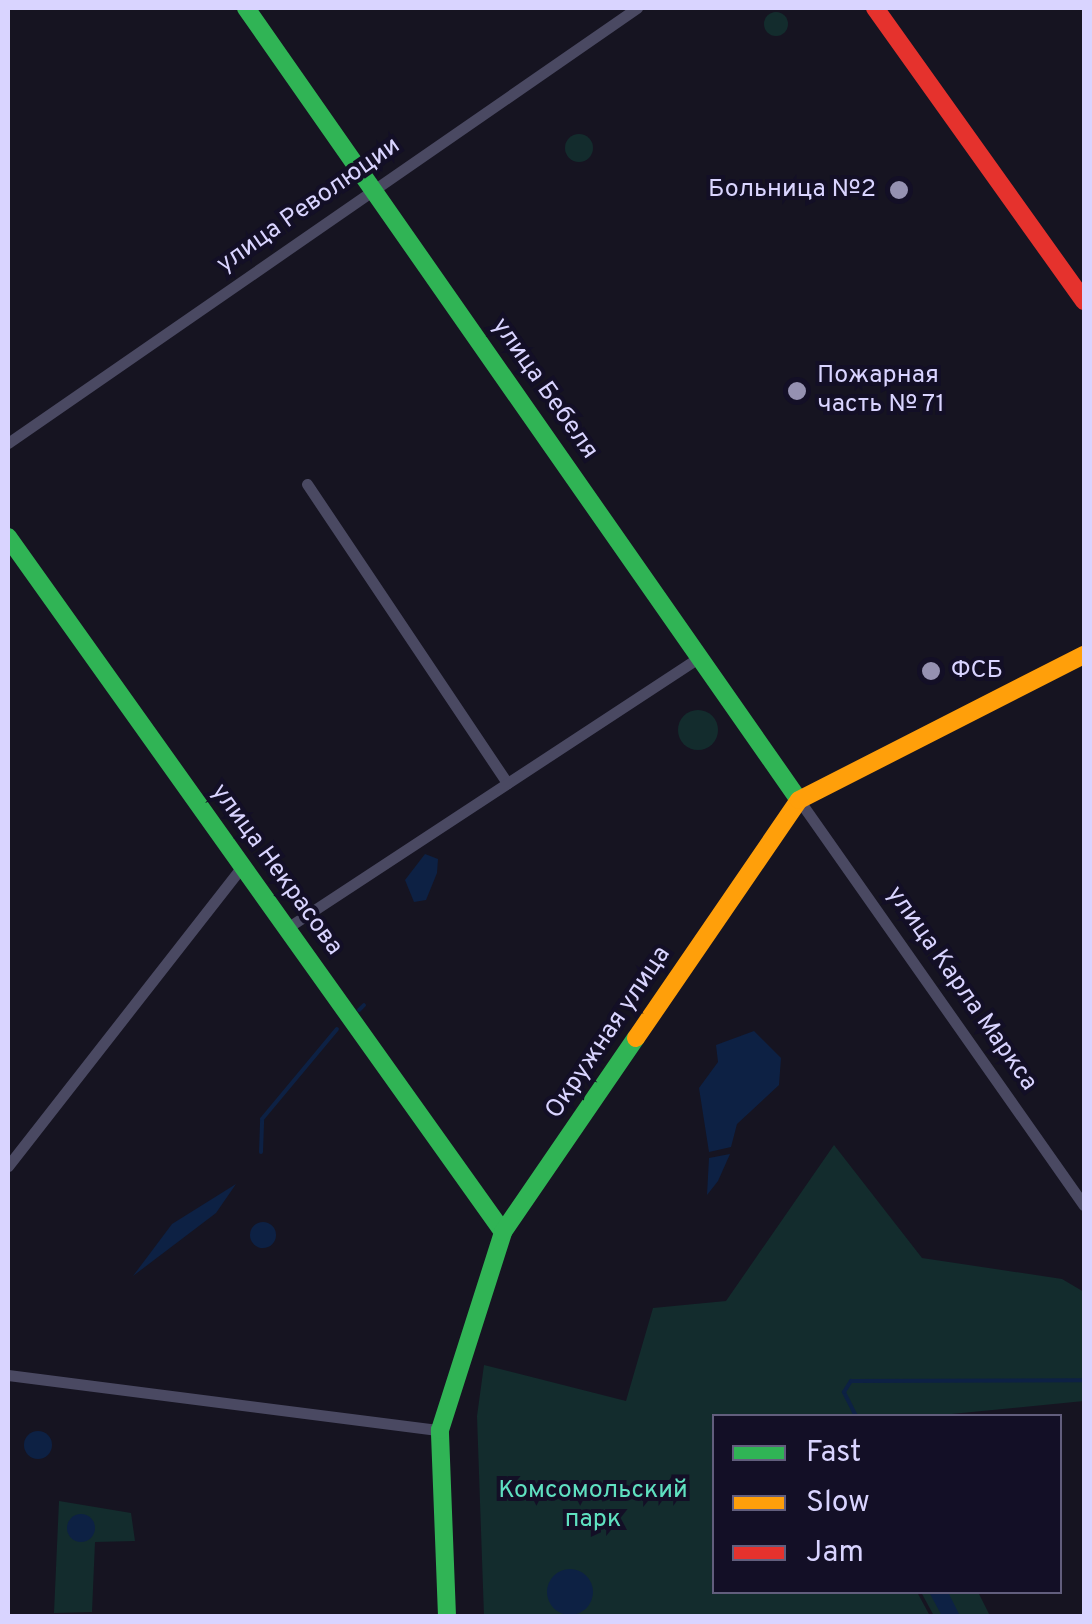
<!DOCTYPE html>
<html>
<head>
<meta charset="utf-8">
<style>
  body { margin:0 }
  #map { position:relative; width:1092px; height:1624px; overflow:hidden; background:#161421; font-family:Overpass,sans-serif }
  div>[style] { position:absolute }
  [style*='--x'] { left:calc(var(--x)*1px); top:calc(var(--y)*1px); width:calc(var(--w)*1px); rotate:calc(var(--a)*1deg) }
  .green>* { inset:0; background:#132c2d }
  .round { border-radius:50% }
  .water>* { inset:0; background:#0d2144 }
  .stream>* { height:4px; margin:-2px; padding:0 2px; transform-origin:2px; border-radius:2px; background:#0d2144 }
  .street>* { height:11px; margin:-5.5px; padding:0 5.5px; transform-origin:5.5px; border-radius:5.5px; background:#4a4962 }
  .fast>* { height:18px; margin:-9px; padding:0 9px; transform-origin:9px; border-radius:9px; background:#30b455 }
  .slow>* { height:18px; margin:-9px; padding:0 9px; transform-origin:9px; border-radius:9px; background:#ff9f0a }
  .jam>* { height:18px; margin:-9px; padding:0 9px; transform-origin:9px; border-radius:9px; background:#e5322d }
  .dots>* { width:28px; height:28px; translate:-50% -50%; box-sizing:border-box; border:5px solid #130f26; border-radius:50% }
  span { translate:-50% -50%; white-space:nowrap; text-align:center; line-height:1.15; -webkit-text-stroke:8px #130f26; paint-order:stroke }
  .poi-label { font-size:25px; color:#d9d4ff }
  .right { translate:-100% -50%; text-align:right }
  .left { translate:0 -50%; text-align:left }
  .street-label { font-size:25px; color:#d9d4ff }
  .park-label { font-size:25px; color:#5fe0c0 }
  .frame { position:absolute; inset:0; border:10px solid #d9d4ff; pointer-events:none }
  .legend { position:absolute; left:712px; top:1414px; width:350px; height:180px; box-sizing:border-box; background:#130f26; border:2px solid #625e7d; margin:0; padding:12px 18px; list-style:none; font-size:30px; color:#d9d4ff }
  .legend li { display:flex; align-items:center; gap:20px; height:50px }
  .legend b { width:50px; border:2px solid #625e7d }
</style>
</head>
<body>
<div id="map">
  <div class="green">
    <i class="round" style="left:764px;top:12px;width:24px;height:24px"></i>
    <i class="round" style="left:565px;top:134px;width:28px;height:28px"></i>
    <i class="round" style="left:678px;top:710px;width:40px;height:40px"></i>
    <i style="clip-path:polygon(834px 1145px,922px 1258px,1062px 1279px,1084px 1292px,1084px 1401px,931px 1416px,714px 1416px,714px 1592px,917px 1592px,930px 1616px,484px 1616px,477px 1416px,484px 1365px,626px 1401px,653px 1308px,726px 1301px)"></i>
    <i style="clip-path:polygon(59px 1501px,131px 1513px,135px 1541px,95px 1542px,92px 1612px,54px 1613px)"></i>
    <i style="clip-path:polygon(921px 1592px,978px 1592px,990px 1616px,934px 1616px)"></i>
  </div>
  <div class="water">
    <i style="clip-path:polygon(425px 854px,438px 859px,437px 873px,426px 900px,414px 902px,405px 880px)"></i>
    <i style="clip-path:polygon(754px 1031px,781px 1058px,779px 1085px,737px 1124px,731px 1147px,709px 1152px,699px 1088px,718px 1062px,716px 1045px)"></i>
    <i style="clip-path:polygon(730px 1154px,718px 1181px,707px 1195px,709px 1158px)"></i>
    <i style="clip-path:polygon(236px 1184px,216px 1213px,133px 1276px,172px 1224px)"></i>
    <i class="round" style="left:250px;top:1222px;width:26px;height:26px"></i>
    <i class="round" style="left:24px;top:1431px;width:28px;height:28px"></i>
    <i class="round" style="left:67px;top:1514px;width:28px;height:28px"></i>
    <i class="round" style="left:547px;top:1569px;width:46px;height:46px"></i>
    <i style="clip-path:polygon(929px 1592px,948px 1592px,960px 1616px,942px 1616px)"></i>
  </div>
  <div class="stream">
    <i style="--x:359;--y:1010;--w:7;--a:-45"></i>
    <i style="--x:261;--y:1152;--w:33;--a:-88"></i>
    <i style="--x:262;--y:1119;--w:117;--a:-50.2"></i>
    <i style="--x:856;--y:1416;--w:27;--a:-117"></i>
    <i style="--x:844;--y:1392;--w:13;--a:-58"></i>
    <i style="--x:851;--y:1381;--w:233;--a:-0.2"></i>
  </div>
  <div class="street">
    <i style="--x:8;--y:443;--w:765;--a:-34.67"></i>
    <i style="--x:307;--y:484;--w:360;--a:56.2"></i>
    <i style="--x:799;--y:800;--w:495;--a:54.9"></i>
    <i style="--x:287;--y:928;--w:494;--a:-33.3"></i>
    <i style="--x:8;--y:1166;--w:380;--a:-52"></i>
    <i style="--x:8;--y:1375;--w:435;--a:7.3"></i>
  </div>
  <div class="fast">
    <i style="--x:246;--y:8;--w:966;--a:55.08"></i>
    <i style="--x:8;--y:537;--w:853;--a:54.54"></i>
    <i style="--x:447;--y:1616;--w:186;--a:-92.2"></i>
    <i style="--x:440;--y:1430;--w:208;--a:-72.3"></i>
    <i style="--x:503;--y:1232;--w:235;--a:-55.6"></i>
  </div>
  <div class="slow">
    <i style="--x:636;--y:1038;--w:288;--a:-55.6"></i>
    <i style="--x:799;--y:800;--w:320;--a:-27"></i>
  </div>
  <div class="jam">
    <i style="--x:875;--y:8;--w:360;--a:54.5"></i>
  </div>
  <div class="dots">
    <i style="left:899px;top:190px;background:#9591b1"></i>
    <i style="left:797px;top:391px;background:#9591b1"></i>
    <i style="left:931px;top:671px;background:#9591b1"></i>
  </div>
  <div class="poi-label">
    <span class="right" style="left:876px;top:190px">Больница №2</span>
    <span class="left" style="left:817px;top:391px">Пожарная<br>часть № 71</span>
    <span class="left" style="left:951px;top:671px">ФСБ</span>
  </div>
  <div class="street-label">
    <span style="left:309px;top:206px;rotate:-35deg">улица Революции</span>
    <span style="left:544px;top:389px;rotate:55deg">улица Бебеля</span>
    <span style="left:276px;top:870px;rotate:54deg">улица Некрасова</span>
    <span style="left:961px;top:989px;rotate:55deg">улица Карла Маркса</span>
    <span style="left:609px;top:1033px;rotate:-56deg">Окружная улица</span>
  </div>
  <div class="park-label">
    <span style="left:593px;top:1506px">Комсомольский<br>парк</span>
  </div>
  <div class="frame"></div>
  <ul class="legend">
  <li><b style="height:12px;background:#30b455"></b>Fast</li>
  <li><b style="height:12px;background:#ff9f0a"></b>Slow</li>
  <li><b style="height:12px;background:#e5322d"></b>Jam</li>
  </ul>
</div>
</body>
</html>
